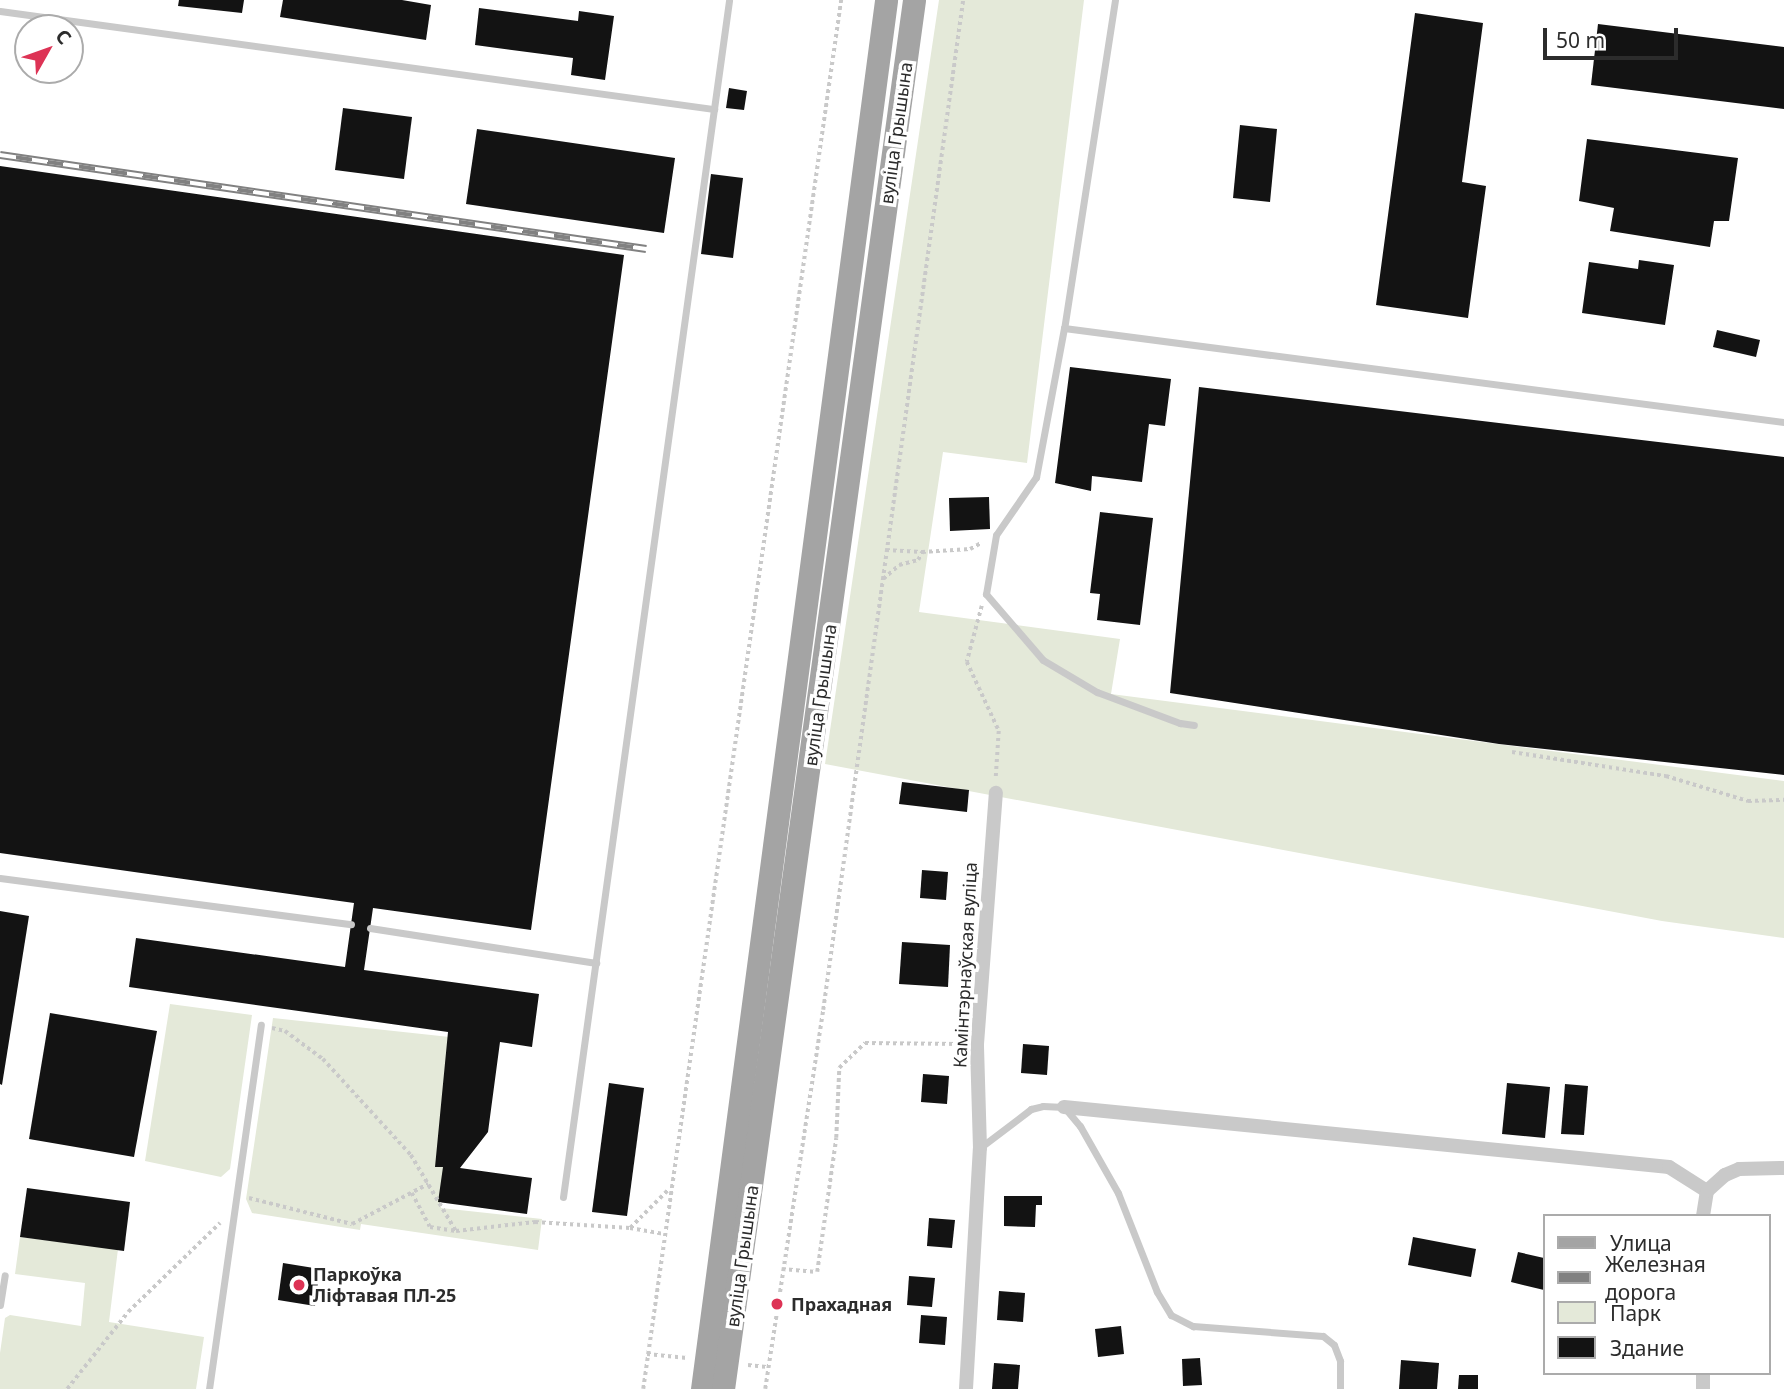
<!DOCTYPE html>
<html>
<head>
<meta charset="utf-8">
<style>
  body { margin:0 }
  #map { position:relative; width:1784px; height:1389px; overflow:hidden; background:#fff; font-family:"Noto Sans",sans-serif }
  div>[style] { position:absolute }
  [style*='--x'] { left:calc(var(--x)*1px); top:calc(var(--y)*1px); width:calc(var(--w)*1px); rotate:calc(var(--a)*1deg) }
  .green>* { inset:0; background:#e4e9d9 }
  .building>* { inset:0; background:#131313 }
  .path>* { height:3.5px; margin-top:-1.75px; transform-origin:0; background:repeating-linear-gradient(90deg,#c9c9c9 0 3.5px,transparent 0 7px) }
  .service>* { height:7px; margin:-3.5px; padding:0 3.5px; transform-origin:3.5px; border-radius:3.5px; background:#c9c9c9 }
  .minor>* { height:14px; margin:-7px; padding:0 7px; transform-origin:7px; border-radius:7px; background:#c9c9c9 }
  .primary>* { height:23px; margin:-11.5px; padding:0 11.5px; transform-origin:11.5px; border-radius:11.5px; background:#a4a4a4 }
  .rail>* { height:8px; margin-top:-4px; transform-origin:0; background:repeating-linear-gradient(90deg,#fff 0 16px,#818181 0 32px); box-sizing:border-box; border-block:2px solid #818181 }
  .dots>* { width:19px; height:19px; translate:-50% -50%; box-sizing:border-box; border:4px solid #fff; border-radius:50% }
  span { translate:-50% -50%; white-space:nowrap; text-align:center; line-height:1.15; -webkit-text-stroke:7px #fff; paint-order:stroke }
  .street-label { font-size:18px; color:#2c2c2c }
  .poi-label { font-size:18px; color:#2c2c2c; font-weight:700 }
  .left { translate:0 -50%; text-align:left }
  .legend { position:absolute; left:1543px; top:1214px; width:228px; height:161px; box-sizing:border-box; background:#fff; border:2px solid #ababab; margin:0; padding:9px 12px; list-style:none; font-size:21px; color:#2c2c2c }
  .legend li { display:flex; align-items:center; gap:14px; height:35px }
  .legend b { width:35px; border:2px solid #ababab }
  .north { position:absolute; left:14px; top:14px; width:70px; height:70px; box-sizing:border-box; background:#fff; border:2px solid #ababab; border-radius:50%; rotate:50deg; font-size:19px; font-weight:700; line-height:28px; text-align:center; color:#2c2c2c }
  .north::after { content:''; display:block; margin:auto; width:24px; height:32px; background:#d35; clip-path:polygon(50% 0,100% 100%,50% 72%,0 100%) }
  .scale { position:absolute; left:1543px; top:28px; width:135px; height:32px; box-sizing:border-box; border:4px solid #2c2c2c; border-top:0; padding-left:9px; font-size:21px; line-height:24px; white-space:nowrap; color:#2c2c2c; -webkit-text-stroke:5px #fff; paint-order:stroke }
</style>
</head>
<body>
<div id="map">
  <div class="green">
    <i style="clip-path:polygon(939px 0,1084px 0,1027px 463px,943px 452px,919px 612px,1120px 639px,1111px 694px,1784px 781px,1784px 938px,1662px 921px,825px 764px)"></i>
    <i style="clip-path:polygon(170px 1004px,252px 1015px,230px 1169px,221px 1177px,145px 1161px)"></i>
    <i style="clip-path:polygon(273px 1018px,459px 1038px,441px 1208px,542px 1219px,538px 1250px,361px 1224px,360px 1230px,252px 1213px,246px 1199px)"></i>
    <i style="clip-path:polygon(20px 1237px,118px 1249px,109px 1322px,204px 1337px,196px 1389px,0 1389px,0 1353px,5px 1318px,10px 1315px,81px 1326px,85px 1283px,15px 1274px)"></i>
  </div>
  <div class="building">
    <i style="clip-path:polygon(179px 0,244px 0,242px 13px,178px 6px)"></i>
    <i style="clip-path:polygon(283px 0,402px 0,431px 5px,426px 40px,280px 17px)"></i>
    <i style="clip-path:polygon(479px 8px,578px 21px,579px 11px,614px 16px,605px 80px,571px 75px,573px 58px,475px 45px)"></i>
    <i style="clip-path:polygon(1415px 13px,1483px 23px,1462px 182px,1486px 186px,1468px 318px,1376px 305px)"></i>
    <i style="clip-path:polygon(1598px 24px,1784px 47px,1784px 109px,1591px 85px)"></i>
    <i style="clip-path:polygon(729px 88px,747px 91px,744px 110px,726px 108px)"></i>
    <i style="clip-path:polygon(343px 108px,412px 117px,404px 179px,335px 170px)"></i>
    <i style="clip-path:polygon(1240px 125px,1277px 129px,1270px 202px,1233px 198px)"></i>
    <i style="clip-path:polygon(477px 129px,675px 158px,664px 233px,466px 204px)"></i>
    <i style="clip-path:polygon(1587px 139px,1738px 158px,1729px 221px,1714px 221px,1710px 247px,1610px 231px,1614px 208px,1579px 201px)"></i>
    <i style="clip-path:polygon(0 166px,624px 255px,531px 930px,373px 908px,364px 970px,539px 994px,532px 1047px,500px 1042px,488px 1132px,460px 1168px,532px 1178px,527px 1214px,438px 1202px,443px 1167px,435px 1167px,448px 1032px,129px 987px,136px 938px,345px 967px,354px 903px,0 853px)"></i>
    <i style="clip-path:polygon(711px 174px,743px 178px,733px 258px,701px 254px)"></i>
    <i style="clip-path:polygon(1639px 260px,1674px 265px,1665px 325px,1582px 313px,1589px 262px,1638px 269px)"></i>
    <i style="clip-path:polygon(1717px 330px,1760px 340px,1756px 357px,1713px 347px)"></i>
    <i style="clip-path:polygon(1070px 367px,1171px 379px,1165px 426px,1149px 424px,1142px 482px,1092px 476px,1091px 491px,1055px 483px)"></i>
    <i style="clip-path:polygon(1199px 387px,1784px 457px,1784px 775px,1499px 744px,1170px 693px)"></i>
    <i style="clip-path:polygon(989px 497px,990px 529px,950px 531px,949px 498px)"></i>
    <i style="clip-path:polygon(1100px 512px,1153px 518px,1140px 625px,1097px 620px,1100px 594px,1090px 593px)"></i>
    <i style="clip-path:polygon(902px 782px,969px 790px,967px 812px,899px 804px)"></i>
    <i style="clip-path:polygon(922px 870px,948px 872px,946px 900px,920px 898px)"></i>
    <i style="clip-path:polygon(0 911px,29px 916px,2px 1085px,0 1084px)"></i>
    <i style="clip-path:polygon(902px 942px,950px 945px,948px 987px,899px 984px)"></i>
    <i style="clip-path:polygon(50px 1013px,157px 1031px,134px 1157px,29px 1139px)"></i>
    <i style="clip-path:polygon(1023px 1044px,1049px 1046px,1047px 1075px,1021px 1073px)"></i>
    <i style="clip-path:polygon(923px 1074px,949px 1076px,947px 1104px,921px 1102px)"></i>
    <i style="clip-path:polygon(609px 1083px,644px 1088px,627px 1216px,592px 1212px)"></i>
    <i style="clip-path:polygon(1507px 1083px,1550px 1087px,1545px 1138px,1502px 1134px)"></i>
    <i style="clip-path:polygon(1565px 1084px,1588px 1086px,1584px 1135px,1561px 1134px)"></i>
    <i style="clip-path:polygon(27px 1188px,130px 1202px,124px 1251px,20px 1237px)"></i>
    <i style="clip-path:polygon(1004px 1196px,1042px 1196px,1042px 1205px,1036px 1205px,1035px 1227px,1004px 1226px)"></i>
    <i style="clip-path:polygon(929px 1218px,955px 1220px,952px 1248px,927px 1246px)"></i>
    <i style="clip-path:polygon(1413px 1237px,1476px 1249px,1471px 1277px,1408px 1265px)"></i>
    <i style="clip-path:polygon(1518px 1252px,1544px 1258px,1544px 1290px,1511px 1282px)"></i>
    <i style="clip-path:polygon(283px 1263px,320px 1269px,315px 1306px,278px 1300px)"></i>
    <i style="clip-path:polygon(909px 1276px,935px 1278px,932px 1307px,907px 1305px)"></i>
    <i style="clip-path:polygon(999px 1291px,1025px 1293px,1023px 1322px,997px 1320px)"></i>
    <i style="clip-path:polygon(921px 1315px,947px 1317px,945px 1345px,919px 1343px)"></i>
    <i style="clip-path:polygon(1121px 1326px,1124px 1354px,1098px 1357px,1095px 1329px)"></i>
    <i style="clip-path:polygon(1200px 1358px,1202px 1385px,1183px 1386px,1182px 1359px)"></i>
    <i style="clip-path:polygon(1401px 1360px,1439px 1363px,1437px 1389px,1399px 1389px)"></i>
    <i style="clip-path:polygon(994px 1363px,1020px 1365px,1018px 1389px,992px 1389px)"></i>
    <i style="clip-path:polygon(1459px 1375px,1478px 1375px,1478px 1389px,1458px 1389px)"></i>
  </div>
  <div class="path">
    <i style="--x:886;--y:550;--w:36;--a:3"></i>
    <i style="--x:883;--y:579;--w:21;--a:-41"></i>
    <i style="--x:899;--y:565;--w:20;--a:-15"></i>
    <i style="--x:918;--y:560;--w:9;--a:-63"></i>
    <i style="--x:922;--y:552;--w:48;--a:-3.6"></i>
    <i style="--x:970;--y:549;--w:13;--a:-29"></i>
    <i style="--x:982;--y:606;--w:58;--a:105"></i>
    <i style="--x:967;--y:662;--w:76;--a:65.1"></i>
    <i style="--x:999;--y:731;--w:47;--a:93.7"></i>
    <i style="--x:1512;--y:752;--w:156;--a:8.9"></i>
    <i style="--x:1666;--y:776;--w:86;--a:17"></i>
    <i style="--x:1748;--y:801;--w:36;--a:-2"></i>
    <i style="--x:272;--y:1028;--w:13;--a:13"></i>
    <i style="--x:285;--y:1031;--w:47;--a:36.4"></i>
    <i style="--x:323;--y:1059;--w:130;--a:47.5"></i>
    <i style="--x:411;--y:1155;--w:88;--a:59.4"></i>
    <i style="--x:456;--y:1231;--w:80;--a:-6.5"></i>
    <i style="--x:535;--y:1222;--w:95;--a:3.6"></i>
    <i style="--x:630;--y:1228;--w:55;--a:-45"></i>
    <i style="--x:412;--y:1193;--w:38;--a:62"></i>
    <i style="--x:430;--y:1227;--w:26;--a:9"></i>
    <i style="--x:249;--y:1198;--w:106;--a:14.2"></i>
    <i style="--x:352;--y:1224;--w:86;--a:-27.8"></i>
    <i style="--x:630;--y:1228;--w:34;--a:10"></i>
    <i style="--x:782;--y:1269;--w:35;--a:5"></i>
    <i style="--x:817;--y:1272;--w:135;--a:-81.9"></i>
    <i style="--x:836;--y:1138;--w:70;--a:-87.5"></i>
    <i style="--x:839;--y:1068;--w:36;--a:-44"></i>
    <i style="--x:865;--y:1043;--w:96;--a:0.6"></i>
    <i style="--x:647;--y:1354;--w:40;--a:5.7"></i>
    <i style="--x:748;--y:1365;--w:18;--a:6"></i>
    <i style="--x:67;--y:1389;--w:98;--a:-51.6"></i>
    <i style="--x:128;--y:1312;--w:128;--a:-44.1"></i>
    <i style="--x:643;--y:1389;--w:1403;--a:-81.89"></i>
    <i style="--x:765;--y:1389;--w:383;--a:-81.3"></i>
    <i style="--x:823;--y:1010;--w:1020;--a:-82.11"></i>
  </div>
  <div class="service">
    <i style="--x:1115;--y:0;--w:332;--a:98.8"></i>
    <i style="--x:1064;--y:328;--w:152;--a:100.6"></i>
    <i style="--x:1036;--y:477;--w:70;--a:124.6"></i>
    <i style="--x:996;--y:535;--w:60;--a:99.6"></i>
    <i style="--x:986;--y:594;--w:87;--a:49.2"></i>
    <i style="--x:1043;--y:660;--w:63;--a:30.7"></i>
    <i style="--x:1097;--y:692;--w:89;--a:20.5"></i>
    <i style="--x:1180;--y:723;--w:14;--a:8"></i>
    <i style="--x:0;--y:11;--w:721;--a:7.82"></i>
    <i style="--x:1064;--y:328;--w:726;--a:7.44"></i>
    <i style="--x:0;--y:878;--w:354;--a:7.5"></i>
    <i style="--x:370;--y:928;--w:229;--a:8.8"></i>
    <i style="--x:981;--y:1147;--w:63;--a:-37.2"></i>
    <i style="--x:1031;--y:1109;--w:12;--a:-14"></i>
    <i style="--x:1043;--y:1106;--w:21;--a:3"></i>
    <i style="--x:1064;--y:1107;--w:25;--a:50"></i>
    <i style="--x:1080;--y:1126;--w:77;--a:60.4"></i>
    <i style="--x:1118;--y:1193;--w:106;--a:68.5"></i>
    <i style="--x:1157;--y:1292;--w:27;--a:59"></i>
    <i style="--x:1171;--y:1315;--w:25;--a:27"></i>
    <i style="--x:1193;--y:1326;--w:130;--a:4.4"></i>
    <i style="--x:1323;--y:1336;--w:14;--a:39"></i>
    <i style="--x:1334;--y:1345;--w:17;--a:69"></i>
    <i style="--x:1340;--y:1361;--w:28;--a:90"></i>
    <i style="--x:563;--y:1197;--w:1208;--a:-82.1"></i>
    <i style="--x:0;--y:1305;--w:30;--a:-81"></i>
    <i style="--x:209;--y:1389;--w:368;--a:-81.9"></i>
  </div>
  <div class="minor">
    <i style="--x:1064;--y:1107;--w:608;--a:5.66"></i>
    <i style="--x:1669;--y:1167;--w:45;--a:32.3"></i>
    <i style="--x:1703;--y:1216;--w:25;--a:-81"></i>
    <i style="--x:1707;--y:1191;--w:24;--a:-42"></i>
    <i style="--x:1725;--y:1175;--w:15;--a:-23"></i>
    <i style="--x:1739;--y:1169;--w:45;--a:-1.3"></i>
    <i style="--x:966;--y:1389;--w:241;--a:-86.7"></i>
    <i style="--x:980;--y:1148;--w:104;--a:-91.7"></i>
    <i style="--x:977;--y:1044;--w:252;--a:-85.7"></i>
    <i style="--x:1703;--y:1389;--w:16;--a:-90"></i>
  </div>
  <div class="primary">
    <i style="--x:702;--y:1389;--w:1401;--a:-82.45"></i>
    <i style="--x:723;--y:1389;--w:1402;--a:-82.17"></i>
  </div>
  <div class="rail">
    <i style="--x:0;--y:155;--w:653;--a:8.28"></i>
  </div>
  <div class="dots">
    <i style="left:299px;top:1285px;background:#d35"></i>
    <i style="left:777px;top:1304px;background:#d35"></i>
  </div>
  <div class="street-label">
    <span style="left:896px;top:133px;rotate:-82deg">вуліца Грышына</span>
    <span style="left:820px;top:695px;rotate:-82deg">вуліца Грышына</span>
    <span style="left:965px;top:965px;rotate:-87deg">Камінтэрнаўская вуліца</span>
    <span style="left:742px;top:1256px;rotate:-82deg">вуліца Грышына</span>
  </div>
  <div class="poi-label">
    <span class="left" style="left:313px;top:1285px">Паркоўка<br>Ліфтавая ПЛ-25</span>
    <span class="left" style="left:791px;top:1304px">Прахадная</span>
  </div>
  <ul class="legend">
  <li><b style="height:9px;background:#a4a4a4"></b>Улица</li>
  <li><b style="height:9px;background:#818181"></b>Железная дорога</li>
  <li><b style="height:19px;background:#e4e9d9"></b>Парк</li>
  <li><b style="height:19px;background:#131313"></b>Здание</li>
  </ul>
  <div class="north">С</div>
  <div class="scale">50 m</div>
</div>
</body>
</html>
